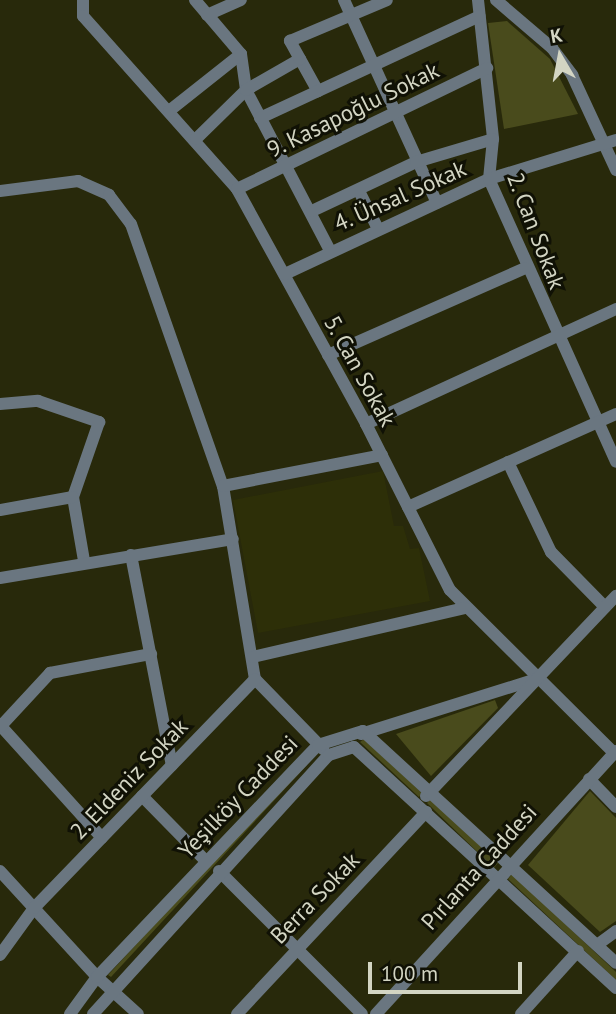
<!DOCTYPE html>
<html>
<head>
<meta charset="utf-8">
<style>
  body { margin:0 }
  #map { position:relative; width:616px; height:1014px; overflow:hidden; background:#28290b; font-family:"PT Sans",sans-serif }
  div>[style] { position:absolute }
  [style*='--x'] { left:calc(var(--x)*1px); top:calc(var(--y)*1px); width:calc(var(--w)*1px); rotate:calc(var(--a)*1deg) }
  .built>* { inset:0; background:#2d2f08 }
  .green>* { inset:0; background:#494b1c }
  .minor>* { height:12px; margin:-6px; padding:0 6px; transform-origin:6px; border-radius:6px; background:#6a7680 }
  span { translate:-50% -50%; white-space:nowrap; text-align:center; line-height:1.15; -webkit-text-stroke:6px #101105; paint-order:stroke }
  .street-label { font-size:23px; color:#d3d5c3 }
  .north { position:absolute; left:525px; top:21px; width:70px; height:70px; -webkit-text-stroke:5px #101105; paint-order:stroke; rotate:350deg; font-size:19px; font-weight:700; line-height:28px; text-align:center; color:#d3d5c3 }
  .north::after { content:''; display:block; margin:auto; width:24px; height:32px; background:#d3d5c3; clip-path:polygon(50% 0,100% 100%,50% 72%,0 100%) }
  .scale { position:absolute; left:368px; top:962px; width:154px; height:32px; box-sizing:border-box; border:4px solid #d3d5c3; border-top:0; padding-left:9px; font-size:21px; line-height:24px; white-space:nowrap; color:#d3d5c3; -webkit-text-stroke:5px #101105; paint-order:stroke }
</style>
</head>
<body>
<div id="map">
  <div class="built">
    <i style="clip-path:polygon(383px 471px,394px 526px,403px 526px,410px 549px,419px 548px,430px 601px,258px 633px,233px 500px)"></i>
  </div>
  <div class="green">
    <i style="clip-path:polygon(507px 21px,550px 59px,578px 114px,504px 129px,488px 23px)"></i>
    <i style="clip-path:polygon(495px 700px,498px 708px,431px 776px,396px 734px)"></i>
    <i style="clip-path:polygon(364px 739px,422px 793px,419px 797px,360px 742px)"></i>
    <i style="clip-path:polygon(304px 763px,307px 765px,111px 977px,108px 975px)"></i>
    <i style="clip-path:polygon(590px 791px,616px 818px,616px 921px,600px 932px,528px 865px)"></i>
    <i style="clip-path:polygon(431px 799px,498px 863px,494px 868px,427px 803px)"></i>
    <i style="clip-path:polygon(512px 874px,616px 972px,616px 980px,508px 879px)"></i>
  </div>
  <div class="minor">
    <i style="--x:83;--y:0;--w:16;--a:90"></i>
    <i style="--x:83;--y:16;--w:232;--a:48.3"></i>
    <i style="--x:237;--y:189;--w:268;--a:61.2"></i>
    <i style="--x:366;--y:424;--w:186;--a:63.2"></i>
    <i style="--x:450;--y:590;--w:231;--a:44.8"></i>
    <i style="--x:195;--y:0;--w:71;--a:49.6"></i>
    <i style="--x:241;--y:54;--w:36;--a:82"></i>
    <i style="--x:246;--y:90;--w:182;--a:62.4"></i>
    <i style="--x:344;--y:0;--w:223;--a:65.4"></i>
    <i style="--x:478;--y:0;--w:140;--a:83.8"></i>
    <i style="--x:493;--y:139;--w:40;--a:95.7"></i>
    <i style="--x:489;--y:179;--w:310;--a:65.8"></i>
    <i style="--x:496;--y:0;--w:74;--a:40.6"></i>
    <i style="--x:552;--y:48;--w:34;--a:53"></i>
    <i style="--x:572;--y:75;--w:105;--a:65.1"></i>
    <i style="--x:207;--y:15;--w:37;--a:-24"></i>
    <i style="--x:300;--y:59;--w:37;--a:61"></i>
    <i style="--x:169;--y:111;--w:92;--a:-38.4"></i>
    <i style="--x:260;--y:118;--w:242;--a:-24.9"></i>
    <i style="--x:196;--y:139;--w:70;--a:-44.4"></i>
    <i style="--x:246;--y:90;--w:62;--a:-29.9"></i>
    <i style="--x:300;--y:59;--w:21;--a:-119"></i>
    <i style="--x:290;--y:41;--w:105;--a:-22.9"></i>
    <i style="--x:237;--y:189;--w:278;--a:-25.8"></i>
    <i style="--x:0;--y:191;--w:79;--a:-7.3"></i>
    <i style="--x:78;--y:181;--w:34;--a:24"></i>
    <i style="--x:109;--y:195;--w:36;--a:53"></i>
    <i style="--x:131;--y:224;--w:278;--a:70.7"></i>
    <i style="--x:223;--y:486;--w:196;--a:80.6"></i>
    <i style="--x:359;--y:191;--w:42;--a:63.4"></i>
    <i style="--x:312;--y:211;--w:115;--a:-25.2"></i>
    <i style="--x:416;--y:162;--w:80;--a:-16.6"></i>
    <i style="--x:285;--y:274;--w:225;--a:-25"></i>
    <i style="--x:489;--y:179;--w:133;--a:-17.1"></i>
    <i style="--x:328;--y:355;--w:215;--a:-23.8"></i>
    <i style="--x:0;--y:404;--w:38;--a:-5"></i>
    <i style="--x:38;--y:401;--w:65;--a:19"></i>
    <i style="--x:99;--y:422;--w:79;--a:109.1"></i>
    <i style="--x:73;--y:497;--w:65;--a:80.2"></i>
    <i style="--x:366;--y:424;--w:275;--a:-24.7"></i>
    <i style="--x:508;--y:462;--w:100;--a:64.5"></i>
    <i style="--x:551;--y:552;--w:77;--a:45.5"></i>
    <i style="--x:223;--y:486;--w:162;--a:-11"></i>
    <i style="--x:408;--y:507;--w:228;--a:-24.1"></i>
    <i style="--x:0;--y:510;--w:74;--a:-10.1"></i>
    <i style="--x:131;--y:555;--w:214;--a:79"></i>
    <i style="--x:0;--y:578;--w:236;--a:-9.5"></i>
    <i style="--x:253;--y:657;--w:218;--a:-13"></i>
    <i style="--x:255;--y:679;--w:98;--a:45.8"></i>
    <i style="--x:0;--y:725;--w:152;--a:47.9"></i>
    <i style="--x:0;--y:727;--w:74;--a:-47.2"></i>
    <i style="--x:50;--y:673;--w:103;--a:-10.7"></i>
    <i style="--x:361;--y:734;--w:183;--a:-17.4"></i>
    <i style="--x:589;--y:779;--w:39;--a:46"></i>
    <i style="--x:142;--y:796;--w:90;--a:45.5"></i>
    <i style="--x:426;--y:796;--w:276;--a:-46.5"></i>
    <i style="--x:0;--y:871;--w:144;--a:47.5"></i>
    <i style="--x:97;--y:977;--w:55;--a:42.1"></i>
    <i style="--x:219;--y:871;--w:202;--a:45"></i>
    <i style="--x:597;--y:945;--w:24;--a:-36"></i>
    <i style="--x:0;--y:955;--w:58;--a:-54.1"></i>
    <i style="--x:34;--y:908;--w:318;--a:-46"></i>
    <i style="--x:70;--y:1014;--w:46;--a:-53.9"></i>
    <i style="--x:97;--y:977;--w:320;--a:-46.4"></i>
    <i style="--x:318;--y:745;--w:47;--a:-17.3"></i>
    <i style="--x:363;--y:731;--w:343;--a:42.5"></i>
    <i style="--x:93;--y:1014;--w:350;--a:-47.7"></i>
    <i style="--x:329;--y:755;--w:26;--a:-18"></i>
    <i style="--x:354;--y:747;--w:356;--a:42.6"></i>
    <i style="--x:237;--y:1014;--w:277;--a:-46.9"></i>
    <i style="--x:376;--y:1014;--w:356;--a:-47.6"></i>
    <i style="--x:521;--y:1014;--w:85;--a:-47.9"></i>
  </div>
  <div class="street-label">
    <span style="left:353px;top:110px;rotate:-26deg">9. Kasapoğlu Sokak</span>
    <span style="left:400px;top:196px;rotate:-24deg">4. Ünsal Sokak</span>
    <span style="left:536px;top:231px;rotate:69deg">2. Can Sokak</span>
    <span style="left:360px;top:371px;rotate:61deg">5. Can Sokak</span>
    <span style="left:129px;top:779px;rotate:-46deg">2. Eldeniz Sokak</span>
    <span style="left:238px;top:797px;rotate:-46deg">Yeşilköy Caddesi</span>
    <span style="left:479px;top:867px;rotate:-48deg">Pırlanta Caddesi</span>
    <span style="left:315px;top:898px;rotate:-46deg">Berra Sokak</span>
  </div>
  <div class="north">K</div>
  <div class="scale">100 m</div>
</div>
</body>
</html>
